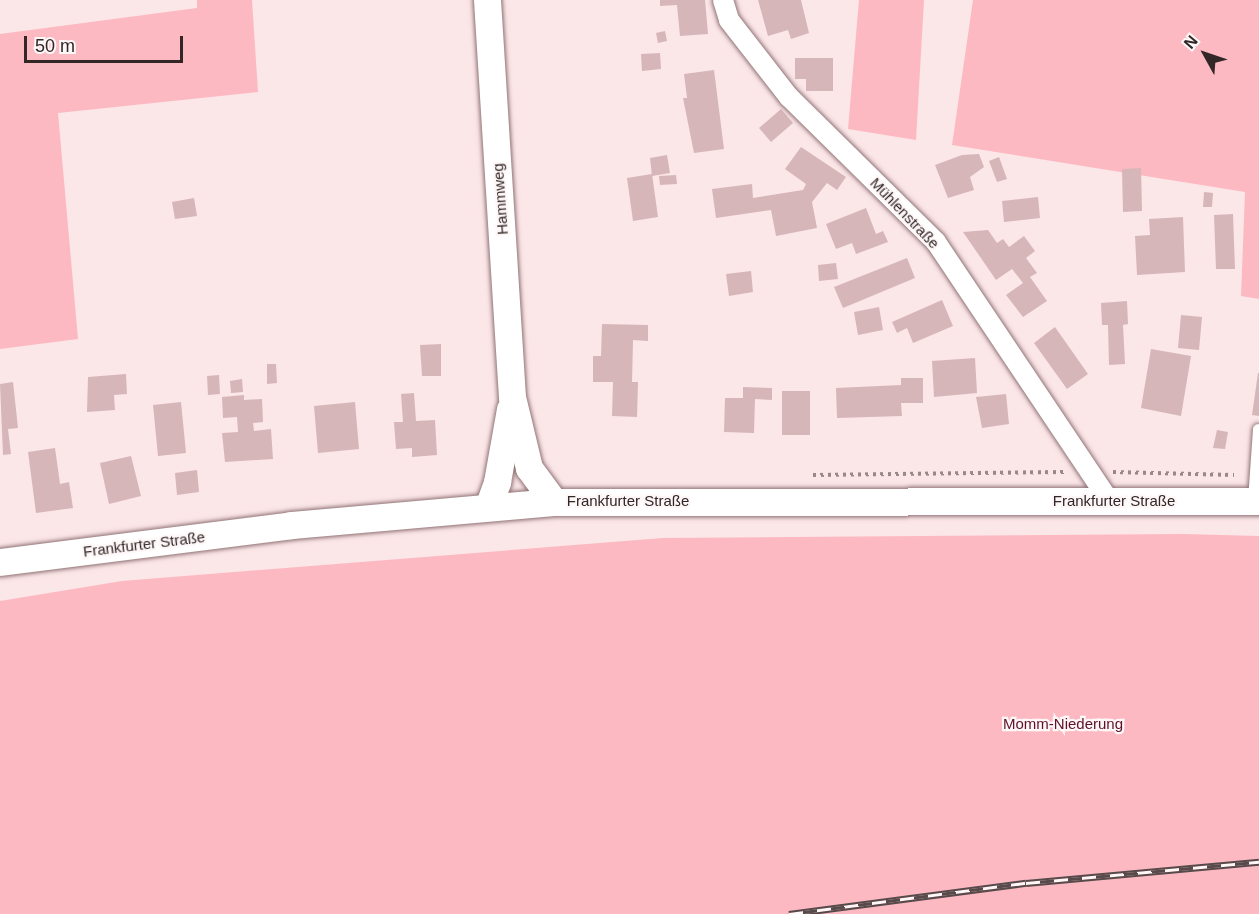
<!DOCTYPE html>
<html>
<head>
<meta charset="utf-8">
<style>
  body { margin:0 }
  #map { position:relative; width:1259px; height:914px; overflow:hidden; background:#fbe6e8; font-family:Helvetica,sans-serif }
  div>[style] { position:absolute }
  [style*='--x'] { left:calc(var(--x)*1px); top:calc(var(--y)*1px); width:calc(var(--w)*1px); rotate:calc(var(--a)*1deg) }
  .green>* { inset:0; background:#fdb9c2 }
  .building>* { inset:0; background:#d7b6ba }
  .path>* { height:4px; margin-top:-2px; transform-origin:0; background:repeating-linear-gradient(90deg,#988889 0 3px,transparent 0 7.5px) }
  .roads { filter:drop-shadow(0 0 2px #917376) drop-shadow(0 0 2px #917376) }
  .service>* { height:10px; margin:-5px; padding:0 5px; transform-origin:5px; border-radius:5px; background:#fff }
  .minor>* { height:20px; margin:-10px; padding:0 10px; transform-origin:10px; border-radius:10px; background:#fff }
  .secondary>* { height:27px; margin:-13.5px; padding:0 13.5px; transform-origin:13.5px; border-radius:13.5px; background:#fff }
  .rail>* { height:7px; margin-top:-3.5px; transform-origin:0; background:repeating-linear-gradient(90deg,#fef7f8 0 14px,#574a4b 0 28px); box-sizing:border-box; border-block:2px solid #574a4b }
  span { translate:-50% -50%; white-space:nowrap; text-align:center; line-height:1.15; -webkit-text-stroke:4.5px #fef7f8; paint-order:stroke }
  .street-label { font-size:15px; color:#322627 }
  .park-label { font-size:15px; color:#5f1227 }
  .north { position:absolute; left:1175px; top:24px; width:60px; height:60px; -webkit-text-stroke:4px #fef7f8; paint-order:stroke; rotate:310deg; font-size:16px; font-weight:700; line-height:24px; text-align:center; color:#322627 }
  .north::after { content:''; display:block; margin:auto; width:21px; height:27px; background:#322627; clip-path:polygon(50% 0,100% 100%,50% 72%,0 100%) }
  .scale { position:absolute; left:24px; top:36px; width:159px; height:27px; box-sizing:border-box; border:3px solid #322627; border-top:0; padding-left:8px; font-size:18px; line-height:21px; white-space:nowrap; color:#322627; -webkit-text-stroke:4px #fef7f8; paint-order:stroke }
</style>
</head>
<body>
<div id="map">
  <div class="green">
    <i style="clip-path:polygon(197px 0,252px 0,258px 92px,58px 113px,78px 339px,0 349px,0 34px,197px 8px)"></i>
    <i style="clip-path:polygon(859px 0,924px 0,916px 140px,848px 129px)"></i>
    <i style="clip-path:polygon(973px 0,1259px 0,1259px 299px,1241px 296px,1245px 192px,952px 145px)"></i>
    <i style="clip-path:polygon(1183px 534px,1259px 536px,1259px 914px,0 914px,0 601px,122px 581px,663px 538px)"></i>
  </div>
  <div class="building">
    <i style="clip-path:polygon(660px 0,705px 0,708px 34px,680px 36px,677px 5px,660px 6px)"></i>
    <i style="clip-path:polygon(758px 0,801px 0,809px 33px,791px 39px,788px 30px,768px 36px)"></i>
    <i style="clip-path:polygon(665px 31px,667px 41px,658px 43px,656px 33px)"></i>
    <i style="clip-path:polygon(660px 53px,661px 69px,642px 71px,641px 54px)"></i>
    <i style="clip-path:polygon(795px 58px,833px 58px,833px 91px,806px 91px,806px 79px,795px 79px)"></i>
    <i style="clip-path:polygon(714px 70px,724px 149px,694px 153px,683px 98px,687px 98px,684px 74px)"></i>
    <i style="clip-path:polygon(781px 109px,793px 123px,771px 142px,759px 128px)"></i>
    <i style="clip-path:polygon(801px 147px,846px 177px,837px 190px,827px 183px,812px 202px,817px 228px,776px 236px,771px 210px,716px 218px,712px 189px,752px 184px,753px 198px,803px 190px,806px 184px,785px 169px)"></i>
    <i style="clip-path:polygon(979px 154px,984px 167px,970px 177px,974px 190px,948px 198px,935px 165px,962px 155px)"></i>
    <i style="clip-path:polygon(667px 155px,670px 173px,652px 176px,650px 158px)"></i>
    <i style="clip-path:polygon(999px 157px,1007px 179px,997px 182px,989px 161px)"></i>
    <i style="clip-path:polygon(1141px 168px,1142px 211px,1123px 212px,1122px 169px)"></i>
    <i style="clip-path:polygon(652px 174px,658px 217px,633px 221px,627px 178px)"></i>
    <i style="clip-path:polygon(676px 175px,677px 184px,660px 185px,659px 176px)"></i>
    <i style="clip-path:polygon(1204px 192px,1213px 193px,1212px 207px,1203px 207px)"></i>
    <i style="clip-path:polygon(1038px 197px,1040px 218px,1004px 222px,1002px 201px)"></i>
    <i style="clip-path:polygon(194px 198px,197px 216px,175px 219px,172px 202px)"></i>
    <i style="clip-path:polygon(866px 208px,876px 234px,883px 231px,888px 242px,856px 254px,852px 243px,836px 249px,826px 224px)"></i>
    <i style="clip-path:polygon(1233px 214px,1235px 269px,1216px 269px,1214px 215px)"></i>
    <i style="clip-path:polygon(1183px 217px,1185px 272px,1137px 275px,1135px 236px,1150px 235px,1149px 219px)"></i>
    <i style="clip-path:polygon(988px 230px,997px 243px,1003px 239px,1009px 247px,1024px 236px,1035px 251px,1026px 258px,1037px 273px,1030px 277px,1047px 301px,1023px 317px,1006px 295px,1023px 283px,1012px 269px,996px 280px,963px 232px)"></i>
    <i style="clip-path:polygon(907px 258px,915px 278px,843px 308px,834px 287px)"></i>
    <i style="clip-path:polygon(836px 263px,838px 279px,819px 281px,818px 265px)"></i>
    <i style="clip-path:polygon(751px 271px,753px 292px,729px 296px,726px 274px)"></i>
    <i style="clip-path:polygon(942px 300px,953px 326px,913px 343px,907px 328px,897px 333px,892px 322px)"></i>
    <i style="clip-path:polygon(1127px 301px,1128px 324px,1123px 325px,1125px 364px,1109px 365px,1108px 325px,1102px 325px,1101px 303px)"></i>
    <i style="clip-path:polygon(879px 307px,883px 330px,858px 335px,854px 312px)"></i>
    <i style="clip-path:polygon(1181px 315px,1202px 317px,1199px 350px,1178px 348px)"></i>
    <i style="clip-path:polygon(602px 324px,648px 325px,648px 341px,633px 340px,632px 382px,638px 382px,637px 417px,612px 416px,613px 382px,593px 382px,593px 356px,601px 356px)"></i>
    <i style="clip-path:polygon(1055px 327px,1088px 374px,1067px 389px,1034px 343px)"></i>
    <i style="clip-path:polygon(441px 344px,441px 376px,422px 376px,420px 345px)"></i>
    <i style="clip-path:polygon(1151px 349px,1191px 356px,1181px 416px,1141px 408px)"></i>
    <i style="clip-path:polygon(975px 358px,977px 393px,934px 397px,932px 361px)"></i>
    <i style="clip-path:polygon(267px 364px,276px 364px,277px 383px,267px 384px)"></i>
    <i style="clip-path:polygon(1258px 373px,1259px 373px,1259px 416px,1252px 415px)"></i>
    <i style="clip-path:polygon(126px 374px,127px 394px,114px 395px,115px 410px,87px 412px,88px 377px)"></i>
    <i style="clip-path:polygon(219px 375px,220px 394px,208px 395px,207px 376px)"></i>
    <i style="clip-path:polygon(901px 378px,923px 378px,923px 403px,901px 403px,902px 416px,837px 418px,836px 388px,901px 385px)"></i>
    <i style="clip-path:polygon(242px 379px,243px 392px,231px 393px,230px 381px)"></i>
    <i style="clip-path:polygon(13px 382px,18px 428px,8px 429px,11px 454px,3px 455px,0 384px)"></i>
    <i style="clip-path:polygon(743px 387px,772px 388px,772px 400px,755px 399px,754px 433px,724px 432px,725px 398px,743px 398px)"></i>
    <i style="clip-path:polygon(782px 391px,810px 391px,810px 435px,782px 435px)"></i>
    <i style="clip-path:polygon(414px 393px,416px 421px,435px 420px,437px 455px,412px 457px,412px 448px,396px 449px,394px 422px,403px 422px,401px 394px)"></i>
    <i style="clip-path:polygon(1006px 394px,1009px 424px,982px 428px,976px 397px)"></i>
    <i style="clip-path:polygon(244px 395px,244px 400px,262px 399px,263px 422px,253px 423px,254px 431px,271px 429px,273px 459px,225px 462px,222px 433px,238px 432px,237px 417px,223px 418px,222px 397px)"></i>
    <i style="clip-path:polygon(181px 402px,186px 453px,158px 456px,153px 405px)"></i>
    <i style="clip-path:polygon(355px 402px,359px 449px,318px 453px,314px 406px)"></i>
    <i style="clip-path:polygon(1217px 430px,1228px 432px,1225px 449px,1213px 448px)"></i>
    <i style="clip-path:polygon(55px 448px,60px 484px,69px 482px,73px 508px,36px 513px,28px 452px)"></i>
    <i style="clip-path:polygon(131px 456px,141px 496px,109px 504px,100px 463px)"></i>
    <i style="clip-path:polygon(197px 470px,199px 492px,177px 495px,175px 473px)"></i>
  </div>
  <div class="path">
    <i style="--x:1113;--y:472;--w:121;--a:1.4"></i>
    <i style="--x:813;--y:475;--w:253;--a:-0.7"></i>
  </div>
  <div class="roads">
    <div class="service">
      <i style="--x:1253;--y:501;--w:72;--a:-86"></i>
    </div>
    <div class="minor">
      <i style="--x:723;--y:0;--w:21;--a:73"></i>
      <i style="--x:729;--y:20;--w:98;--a:52.1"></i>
      <i style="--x:789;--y:97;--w:206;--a:44.6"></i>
      <i style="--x:936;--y:242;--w:311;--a:56.2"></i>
    </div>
    <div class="secondary">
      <i style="--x:487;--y:0;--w:398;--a:86.4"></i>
      <i style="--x:512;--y:397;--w:73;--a:76.5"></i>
      <i style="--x:529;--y:468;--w:42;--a:53.7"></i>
      <i style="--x:488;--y:507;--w:27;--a:-70"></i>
      <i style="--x:497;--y:482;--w:74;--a:-79.9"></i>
      <i style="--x:0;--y:562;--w:293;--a:-7.2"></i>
      <i style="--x:291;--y:525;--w:264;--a:-5"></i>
      <i style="--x:554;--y:502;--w:705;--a:-0.08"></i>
    </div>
  </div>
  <div class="rail">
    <i style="--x:789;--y:914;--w:239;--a:-7.5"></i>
    <i style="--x:1026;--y:883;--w:234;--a:-5.2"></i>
  </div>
  <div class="street-label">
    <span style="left:500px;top:199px;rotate:-94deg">Hammweg</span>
    <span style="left:905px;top:213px;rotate:46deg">Mühlenstraße</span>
    <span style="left:628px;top:501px">Frankfurter Straße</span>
    <span style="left:1114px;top:501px">Frankfurter Straße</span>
    <span style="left:144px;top:544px;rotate:-7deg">Frankfurter Straße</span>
  </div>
  <div class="park-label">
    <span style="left:1063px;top:724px">Momm-Niederung</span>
  </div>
  <div class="north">N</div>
  <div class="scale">50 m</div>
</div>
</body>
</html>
